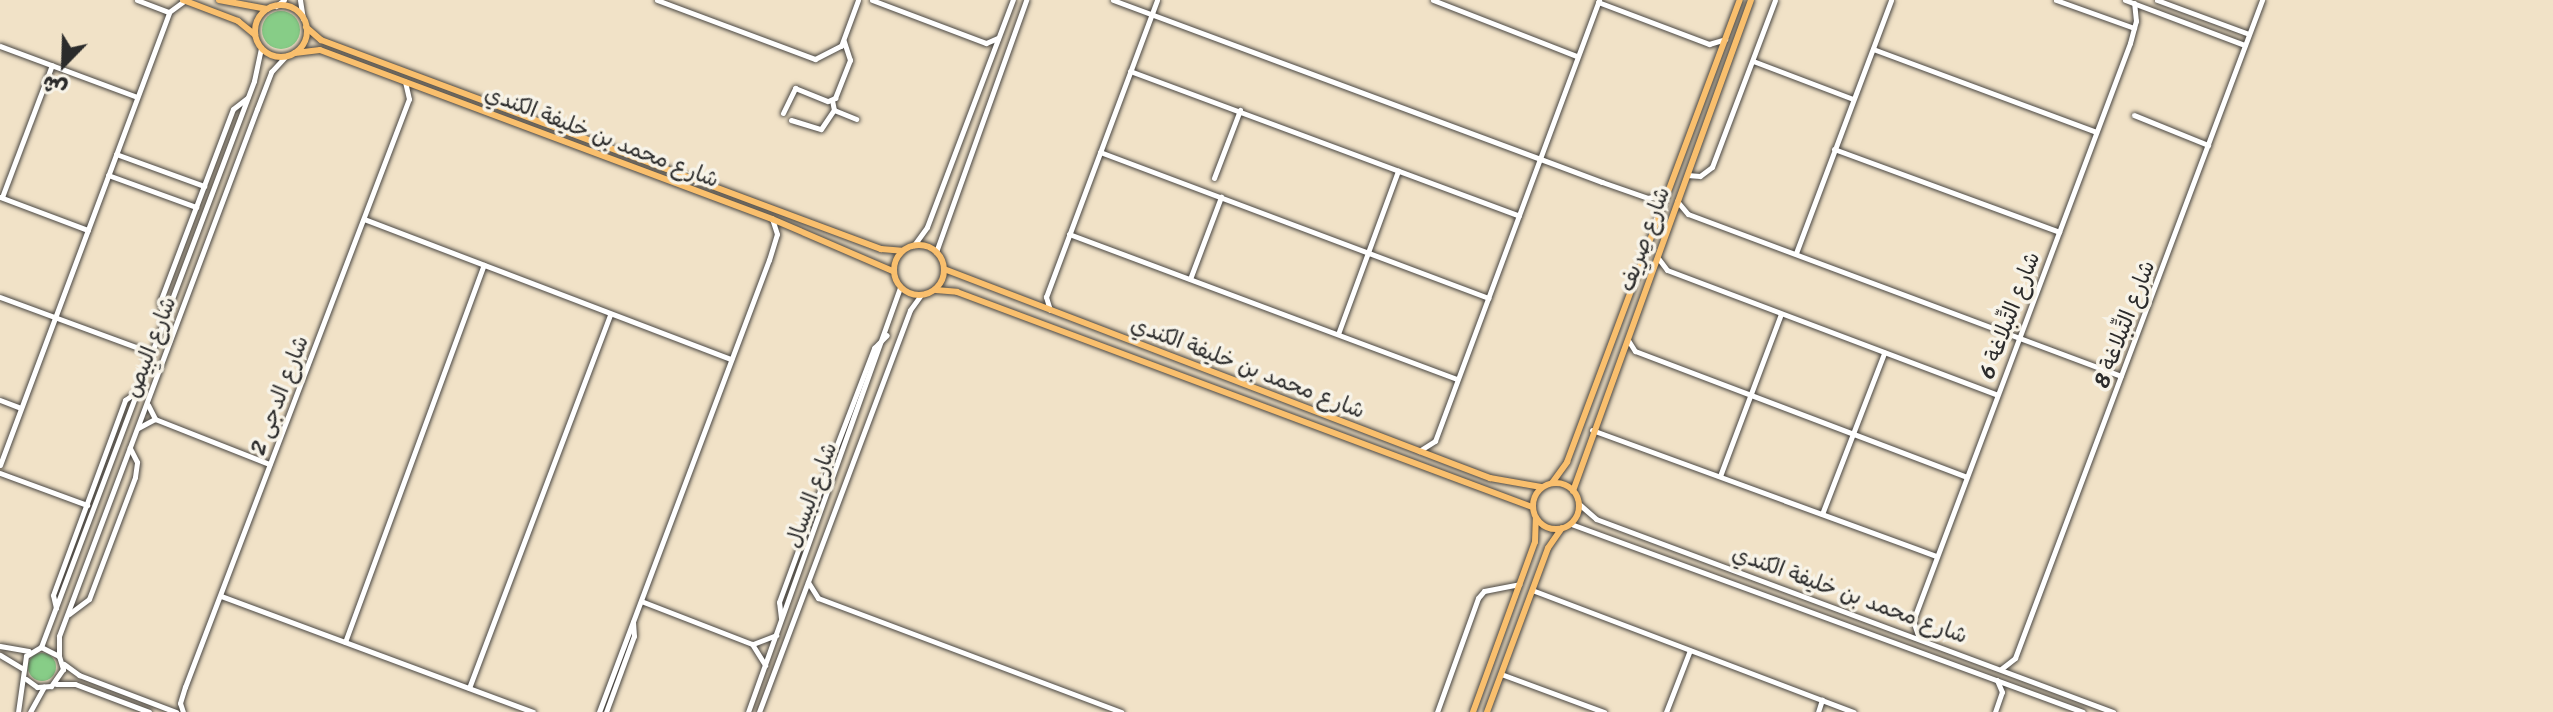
<!DOCTYPE html>
<html>
<head>
<meta charset="utf-8">
<style>
  body { margin:0 }
  #map { position:relative; width:2553px; height:712px; overflow:hidden; background:#f1e2c7; font-family:Sriracha,"Playpen Sans Arabic",sans-serif }
  div>[style] { position:absolute }
  [style*='--x'] { left:calc(var(--x)*1px); top:calc(var(--y)*1px); width:calc(var(--w)*1px); rotate:calc(var(--a)*1deg) }
  .green>* { inset:0; background:#87cd87 }
  .round { border-radius:50% }
  .roads { filter:drop-shadow(0 0 2px #494642) drop-shadow(0 0 2px #494642) }
  .minor>* { height:5px; margin:-2.5px; padding:0 2.5px; transform-origin:2.5px; border-radius:2.5px; background:#fff }
  .major>* { height:6px; margin:-3px; padding:0 3px; transform-origin:3px; border-radius:3px; background:#f9bf6d }
  .major>.ring { margin:-3px; padding:0; box-sizing:content-box; background:none; border:6px solid #f9bf6d; border-radius:50% }
  span { translate:-50% -50%; white-space:nowrap; text-align:center; line-height:1.15; -webkit-text-stroke:7px #f7f3e8; paint-order:stroke }
  .street-label { font-size:22px; color:#2b2b2b }
  .north { position:absolute; left:24px; top:24px; width:80px; height:80px; -webkit-text-stroke:6px #f7f3e8; paint-order:stroke; rotate:203deg; font-size:22px; font-weight:700; line-height:32px; text-align:center; color:#2b2b2b }
  .north::after { content:''; display:block; margin:auto; width:28px; height:36px; background:#2b2b2b; clip-path:polygon(50% 0,100% 100%,50% 72%,0 100%) }
</style>
</head>
<body>
<div id="map">
  <div class="green">
    <i class="round" style="left:262px;top:11px;width:38px;height:38px"></i>
    <i class="round" style="left:28px;top:653px;width:28px;height:28px"></i>
  </div>
  <div class="roads">
    <div class="minor">
      <i style="--x:137;--y:0;--w:34;--a:21"></i>
      <i style="--x:300;--y:0;--w:19;--a:81"></i>
      <i style="--x:657;--y:0;--w:169;--a:20.5"></i>
      <i style="--x:815;--y:59;--w:29;--a:-27"></i>
      <i style="--x:841;--y:46;--w:49;--a:-69.7"></i>
      <i style="--x:872;--y:0;--w:122;--a:20.7"></i>
      <i style="--x:986;--y:43;--w:13;--a:-23"></i>
      <i style="--x:1113;--y:0;--w:522;--a:20.41"></i>
      <i style="--x:1602;--y:182;--w:49;--a:19.2"></i>
      <i style="--x:1648;--y:198;--w:20;--a:-15"></i>
      <i style="--x:1433;--y:0;--w:155;--a:21.3"></i>
      <i style="--x:2056;--y:0;--w:83;--a:19.7"></i>
      <i style="--x:2125;--y:0;--w:128;--a:20.6"></i>
      <i style="--x:2157;--y:0;--w:98;--a:20.3"></i>
      <i style="--x:1598;--y:2;--w:119;--a:20.7"></i>
      <i style="--x:1709;--y:44;--w:17;--a:-17"></i>
      <i style="--x:276;--y:6;--w:10;--a:-37"></i>
      <i style="--x:0;--y:46;--w:146;--a:20.4"></i>
      <i style="--x:1873;--y:49;--w:238;--a:20.4"></i>
      <i style="--x:1753;--y:61;--w:107;--a:20.8"></i>
      <i style="--x:1130;--y:71;--w:415;--a:20.4"></i>
      <i style="--x:832;--y:100;--w:10;--a:79"></i>
      <i style="--x:834;--y:110;--w:24;--a:22"></i>
      <i style="--x:783;--y:113;--w:28;--a:-64"></i>
      <i style="--x:795;--y:88;--w:35;--a:22"></i>
      <i style="--x:828;--y:101;--w:8;--a:-23"></i>
      <i style="--x:835;--y:98;--w:41;--a:-68.5"></i>
      <i style="--x:850;--y:60;--w:20;--a:-108"></i>
      <i style="--x:2134;--y:115;--w:80;--a:22.1"></i>
      <i style="--x:791;--y:120;--w:31;--a:17"></i>
      <i style="--x:821;--y:129;--w:23;--a:-56"></i>
      <i style="--x:1834;--y:149;--w:240;--a:20.2"></i>
      <i style="--x:1100;--y:152;--w:415;--a:20.6"></i>
      <i style="--x:116;--y:154;--w:94;--a:20"></i>
      <i style="--x:108;--y:175;--w:94;--a:20"></i>
      <i style="--x:1687;--y:175;--w:13;--a:4"></i>
      <i style="--x:1700;--y:176;--w:15;--a:-37"></i>
      <i style="--x:1712;--y:167;--w:178;--a:-69.3"></i>
      <i style="--x:1214;--y:178;--w:73;--a:-69.1"></i>
      <i style="--x:0;--y:197;--w:94;--a:20.6"></i>
      <i style="--x:2;--y:197;--w:141;--a:-69.3"></i>
      <i style="--x:1677;--y:201;--w:17;--a:50"></i>
      <i style="--x:1688;--y:214;--w:462;--a:20.5"></i>
      <i style="--x:364;--y:219;--w:393;--a:20.9"></i>
      <i style="--x:1069;--y:234;--w:414;--a:20.5"></i>
      <i style="--x:914;--y:245;--w:22;--a:-54"></i>
      <i style="--x:927;--y:227;--w:243;--a:-69.3"></i>
      <i style="--x:936;--y:252;--w:268;--a:-70.3"></i>
      <i style="--x:1796;--y:253;--w:270;--a:-69.4"></i>
      <i style="--x:1658;--y:258;--w:15;--a:53"></i>
      <i style="--x:1667;--y:270;--w:352;--a:20.7"></i>
      <i style="--x:1190;--y:279;--w:88;--a:-69.3"></i>
      <i style="--x:0;--y:297;--w:153;--a:20.2"></i>
      <i style="--x:144;--y:350;--w:9;--a:72"></i>
      <i style="--x:1050;--y:310;--w:14;--a:-107"></i>
      <i style="--x:1046;--y:297;--w:317;--a:-69.5"></i>
      <i style="--x:164;--y:317;--w:16;--a:-105"></i>
      <i style="--x:160;--y:302;--w:206;--a:-69.3"></i>
      <i style="--x:233;--y:109;--w:18;--a:-38"></i>
      <i style="--x:1338;--y:334;--w:174;--a:-69.8"></i>
      <i style="--x:1628;--y:340;--w:13;--a:58"></i>
      <i style="--x:1635;--y:351;--w:354;--a:20.8"></i>
      <i style="--x:0;--y:400;--w:22;--a:21"></i>
      <i style="--x:148;--y:405;--w:16;--a:63"></i>
      <i style="--x:155;--y:419;--w:123;--a:21.5"></i>
      <i style="--x:138;--y:428;--w:19;--a:-28"></i>
      <i style="--x:1592;--y:430;--w:366;--a:20.1"></i>
      <i style="--x:1419;--y:451;--w:19;--a:-32"></i>
      <i style="--x:1435;--y:441;--w:471;--a:-69.6"></i>
      <i style="--x:0;--y:465;--w:483;--a:-69.5"></i>
      <i style="--x:169;--y:12;--w:19;--a:-36"></i>
      <i style="--x:0;--y:473;--w:93;--a:20.2"></i>
      <i style="--x:1720;--y:476;--w:173;--a:-69.4"></i>
      <i style="--x:1579;--y:504;--w:23;--a:41"></i>
      <i style="--x:1596;--y:519;--w:552;--a:20.47"></i>
      <i style="--x:1822;--y:514;--w:173;--a:-68.9"></i>
      <i style="--x:1571;--y:524;--w:545;--a:20.16"></i>
      <i style="--x:808;--y:582;--w:19;--a:58"></i>
      <i style="--x:818;--y:598;--w:324;--a:20.6"></i>
      <i style="--x:1532;--y:590;--w:344;--a:20.8"></i>
      <i style="--x:221;--y:596;--w:333;--a:20.4"></i>
      <i style="--x:641;--y:601;--w:119;--a:21.2"></i>
      <i style="--x:752;--y:644;--w:25;--a:58"></i>
      <i style="--x:56;--y:608;--w:13;--a:-103"></i>
      <i style="--x:53;--y:595;--w:208;--a:-69.7"></i>
      <i style="--x:125;--y:400;--w:16;--a:-35"></i>
      <i style="--x:69;--y:614;--w:25;--a:-37"></i>
      <i style="--x:89;--y:599;--w:130;--a:-69.3"></i>
      <i style="--x:135;--y:477;--w:15;--a:-82"></i>
      <i style="--x:137;--y:462;--w:16;--a:-117"></i>
      <i style="--x:781;--y:618;--w:16;--a:-97"></i>
      <i style="--x:779;--y:602;--w:157;--a:-69.8"></i>
      <i style="--x:833;--y:455;--w:115;--a:-69"></i>
      <i style="--x:874;--y:348;--w:18;--a:-45"></i>
      <i style="--x:1919;--y:638;--w:18;--a:-109"></i>
      <i style="--x:1913;--y:621;--w:617;--a:-69.42"></i>
      <i style="--x:2130;--y:43;--w:23;--a:-75"></i>
      <i style="--x:2136;--y:21;--w:18;--a:-96"></i>
      <i style="--x:345;--y:642;--w:402;--a:-69.8"></i>
      <i style="--x:753;--y:644;--w:25;--a:-21"></i>
      <i style="--x:0;--y:646;--w:29;--a:10"></i>
      <i style="--x:41;--y:647;--w:605;--a:-69.38"></i>
      <i style="--x:254;--y:81;--w:34;--a:-78"></i>
      <i style="--x:0;--y:655;--w:26;--a:31"></i>
      <i style="--x:59;--y:656;--w:20;--a:-90"></i>
      <i style="--x:59;--y:636;--w:563;--a:-69.41"></i>
      <i style="--x:257;--y:109;--w:40;--a:-69"></i>
      <i style="--x:271;--y:72;--w:22;--a:-47"></i>
      <i style="--x:64;--y:664;--w:19;--a:36"></i>
      <i style="--x:79;--y:675;--w:104;--a:20.9"></i>
      <i style="--x:2001;--y:669;--w:18;--a:-38"></i>
      <i style="--x:2015;--y:658;--w:703;--a:-69.42"></i>
      <i style="--x:1501;--y:674;--w:110;--a:20.3"></i>
      <i style="--x:56;--y:684;--w:19;--a:0"></i>
      <i style="--x:75;--y:684;--w:79;--a:20.7"></i>
      <i style="--x:469;--y:688;--w:400;--a:-69.3"></i>
      <i style="--x:18;--y:712;--w:57;--a:-81.9"></i>
      <i style="--x:26;--y:656;--w:17;--a:-31"></i>
      <i style="--x:41;--y:647;--w:20;--a:27"></i>
      <i style="--x:59;--y:656;--w:14;--a:73"></i>
      <i style="--x:63;--y:669;--w:21;--a:125"></i>
      <i style="--x:51;--y:686;--w:14;--a:176"></i>
      <i style="--x:37;--y:687;--w:14;--a:-144"></i>
      <i style="--x:30;--y:712;--w:29;--a:-61"></i>
      <i style="--x:183;--y:712;--w:9;--a:-108"></i>
      <i style="--x:180;--y:703;--w:17;--a:-73"></i>
      <i style="--x:185;--y:687;--w:629;--a:-69.15"></i>
      <i style="--x:409;--y:99;--w:18;--a:-103"></i>
      <i style="--x:599;--y:712;--w:483;--a:-69.4"></i>
      <i style="--x:769;--y:260;--w:27;--a:-73"></i>
      <i style="--x:777;--y:234;--w:16;--a:-108"></i>
      <i style="--x:606;--y:712;--w:81;--a:-69.8"></i>
      <i style="--x:634;--y:636;--w:14;--a:-94"></i>
      <i style="--x:748;--y:712;--w:450;--a:-70.3"></i>
      <i style="--x:759;--y:712;--w:429;--a:-69.4"></i>
      <i style="--x:910;--y:310;--w:19;--a:-54"></i>
      <i style="--x:1437;--y:712;--w:121;--a:-70.2"></i>
      <i style="--x:1478;--y:598;--w:9;--a:-49"></i>
      <i style="--x:1484;--y:591;--w:36;--a:-11"></i>
      <i style="--x:1666;--y:712;--w:66;--a:-68.8"></i>
      <i style="--x:1818;--y:712;--w:13;--a:-72"></i>
      <i style="--x:1995;--y:712;--w:21;--a:-71"></i>
      <i style="--x:2002;--y:692;--w:13;--a:-113"></i>
    </div>
    <div class="major">
      <i style="--x:183;--y:0;--w:59;--a:20.9"></i>
      <i style="--x:238;--y:21;--w:22;--a:39"></i>
      <i style="--x:219;--y:0;--w:49;--a:10.6"></i>
      <i class="ring" style="left:255px;top:5px;width:46px;height:46px"></i>
      <i style="--x:306;--y:27;--w:20;--a:41"></i>
      <i style="--x:321;--y:40;--w:598;--a:20.47"></i>
      <i style="--x:881;--y:249;--w:21;--a:5"></i>
      <i style="--x:295;--y:53;--w:25;--a:-7"></i>
      <i style="--x:320;--y:50;--w:483;--a:20.5"></i>
      <i style="--x:772;--y:219;--w:132;--a:23.3"></i>
      <i class="ring" style="left:894px;top:245px;width:44px;height:44px"></i>
      <i style="--x:944;--y:269;--w:585;--a:20.95"></i>
      <i style="--x:1490;--y:478;--w:52;--a:10"></i>
      <i style="--x:936;--y:290;--w:21;--a:5"></i>
      <i style="--x:957;--y:292;--w:614;--a:20.5"></i>
      <i class="ring" style="left:1533px;top:483px;width:40px;height:40px"></i>
      <i style="--x:1552;--y:483;--w:26;--a:-54"></i>
      <i style="--x:1567;--y:462;--w:493;--a:-69.5"></i>
      <i style="--x:1573;--y:491;--w:522;--a:-70.07"></i>
      <i style="--x:1473;--y:712;--w:181;--a:-70"></i>
      <i style="--x:1535;--y:542;--w:24;--a:-88"></i>
      <i style="--x:1487;--y:712;--w:175;--a:-69.6"></i>
      <i style="--x:1548;--y:548;--w:24;--a:-55"></i>
    </div>
  </div>
  <div class="street-label">
    <span style="left:602px;top:136px;rotate:21deg">شارع محمد بن خليفة الكندي</span>
    <span style="left:1644px;top:239px;rotate:-70deg">شارع صِرِيف</span>
    <span style="left:2009px;top:315px;rotate:-69deg">شارع التِّبلاغة 6</span>
    <span style="left:2124px;top:324px;rotate:-69deg">شارع التِّبلاغة 8</span>
    <span style="left:150px;top:347px;rotate:-69deg">شارع البِيص</span>
    <span style="left:1248px;top:367px;rotate:21deg">شارع محمد بن خليفة الكندي</span>
    <span style="left:279px;top:395px;rotate:-69deg">شارع الدجى 2</span>
    <span style="left:811px;top:495px;rotate:-70deg">شارع البسال</span>
    <span style="left:1850px;top:594px;rotate:20deg">شارع محمد بن خليفة الكندي</span>
  </div>
  <div class="north">ش</div>
</div>
</body>
</html>
